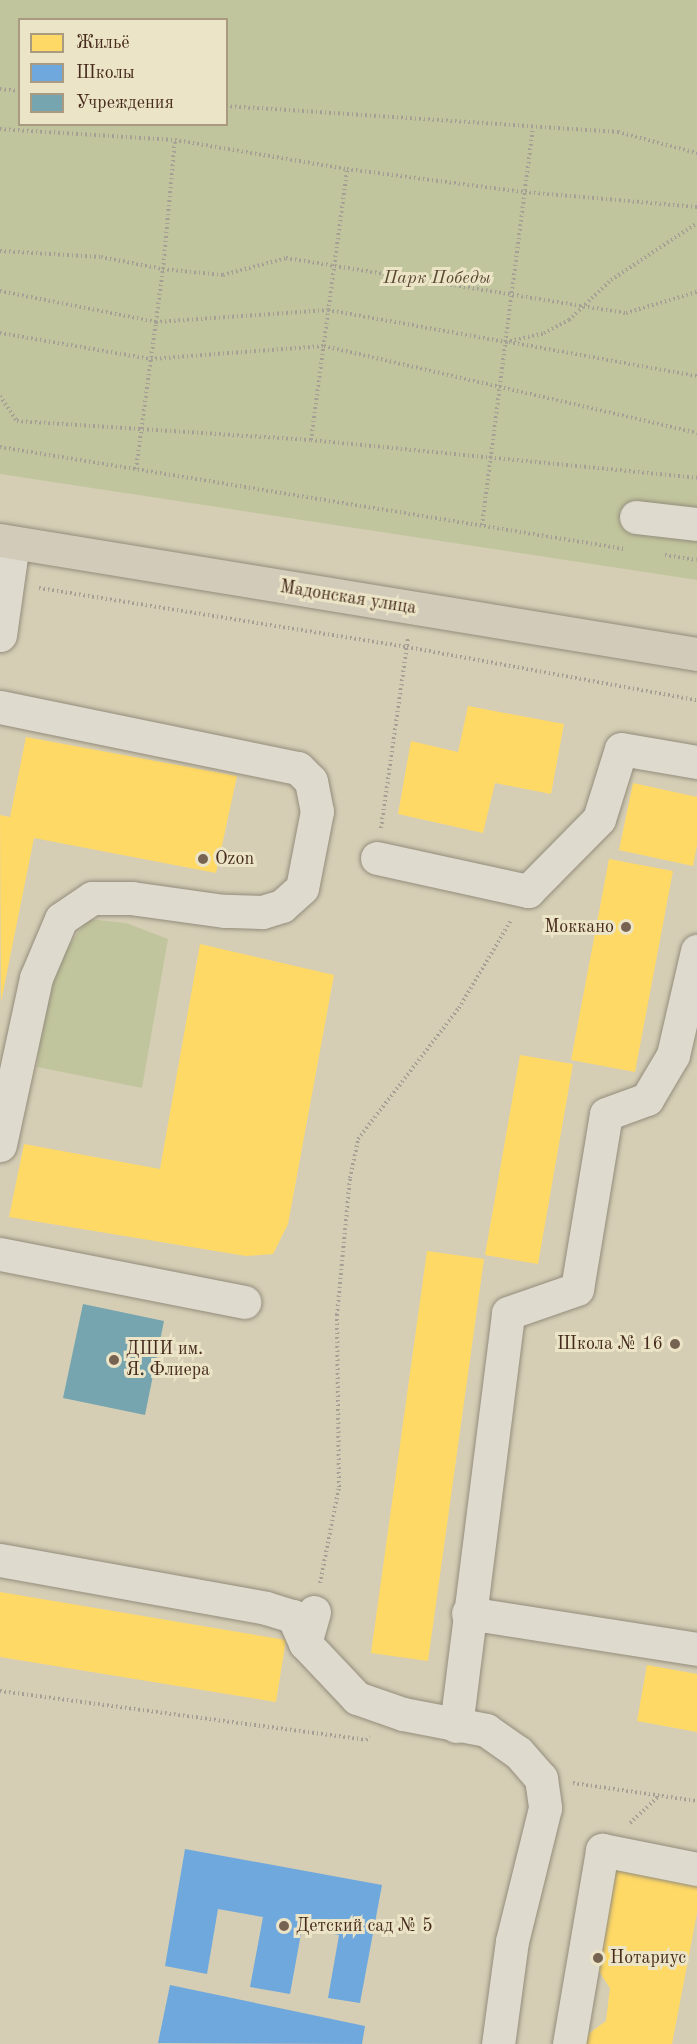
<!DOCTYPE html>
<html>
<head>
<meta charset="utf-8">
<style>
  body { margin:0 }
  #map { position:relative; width:697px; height:2044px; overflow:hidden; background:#d5ceb5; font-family:"Old Standard TT",serif }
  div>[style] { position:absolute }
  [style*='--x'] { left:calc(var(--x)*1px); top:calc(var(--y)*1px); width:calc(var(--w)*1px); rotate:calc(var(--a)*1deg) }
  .green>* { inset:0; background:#c1c59d }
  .homes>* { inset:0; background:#ffd966 }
  .schools>* { inset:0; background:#6fa8dc }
  .public>* { inset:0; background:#76a5af }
  .path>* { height:4px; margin-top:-2px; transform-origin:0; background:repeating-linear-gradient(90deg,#a59f95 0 1.5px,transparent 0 4.5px) }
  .roads { filter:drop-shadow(0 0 2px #948c7c) drop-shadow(0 0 2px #948c7c) }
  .minor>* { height:33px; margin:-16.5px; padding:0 16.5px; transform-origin:16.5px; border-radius:16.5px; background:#dedbce }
  .highway>* { height:33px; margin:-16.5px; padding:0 16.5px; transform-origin:16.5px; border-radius:16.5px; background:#d2cbba }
  .dots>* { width:16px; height:16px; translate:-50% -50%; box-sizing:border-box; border:3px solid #ece4c6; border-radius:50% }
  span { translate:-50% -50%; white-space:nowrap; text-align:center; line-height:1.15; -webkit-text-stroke:6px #ece4c6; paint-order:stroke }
  .park-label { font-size:18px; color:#5a4833; font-style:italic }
  .street-label { font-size:18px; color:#452a1d }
  .poi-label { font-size:18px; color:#452a1d }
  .left { translate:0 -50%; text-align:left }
  .right { translate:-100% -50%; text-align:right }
  .legend { position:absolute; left:18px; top:18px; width:210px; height:108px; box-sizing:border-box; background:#ece4c6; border:2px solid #a99a82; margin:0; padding:8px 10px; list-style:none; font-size:18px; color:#452a1d }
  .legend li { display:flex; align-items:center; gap:12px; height:30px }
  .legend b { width:30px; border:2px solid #a99a82 }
</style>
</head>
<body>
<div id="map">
  <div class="green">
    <i style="clip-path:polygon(evenodd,0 0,697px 0,697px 580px,0 474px,0 0,20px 20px,226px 20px,226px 124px,20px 124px,20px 20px)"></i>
    <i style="clip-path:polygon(87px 919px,126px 923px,168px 939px,142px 1088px,37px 1067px,48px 978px)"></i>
  </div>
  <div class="homes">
    <i style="clip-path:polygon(468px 706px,564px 724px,551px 794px,495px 783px,483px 833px,398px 814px,411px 741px,458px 752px)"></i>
    <i style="clip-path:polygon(26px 737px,237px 776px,216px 873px,34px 838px,1px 1002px,0 815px,10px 817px)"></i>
    <i style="clip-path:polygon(633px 783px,697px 797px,697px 845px,693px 866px,619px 850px)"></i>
    <i style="clip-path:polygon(609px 859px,673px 871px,635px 1072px,571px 1060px)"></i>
    <i style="clip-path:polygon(200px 944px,334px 975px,288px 1224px,273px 1254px,246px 1256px,9px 1217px,24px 1144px,160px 1169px)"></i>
    <i style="clip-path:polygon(520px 1055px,573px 1064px,538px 1264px,485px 1255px)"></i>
    <i style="clip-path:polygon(427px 1251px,484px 1259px,428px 1661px,371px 1653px)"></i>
    <i style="clip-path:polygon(0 1592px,286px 1640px,276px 1702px,0 1657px)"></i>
    <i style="clip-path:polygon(647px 1665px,697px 1674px,697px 1732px,637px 1721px)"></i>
    <i style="clip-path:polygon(613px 1868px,697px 1885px,697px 1913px,672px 2044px,582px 2044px,584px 2037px,606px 2021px,610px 1988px,594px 1964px)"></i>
  </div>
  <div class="schools">
    <i style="clip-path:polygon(185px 1849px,382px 1885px,360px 2003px,328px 1998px,339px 1935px,302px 1928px,290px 1994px,250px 1987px,263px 1917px,218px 1909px,207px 1974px,165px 1966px)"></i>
    <i style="clip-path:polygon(170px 1985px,365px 2026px,362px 2044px,158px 2043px)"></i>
  </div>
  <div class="public">
    <i style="clip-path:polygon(83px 1304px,164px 1321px,145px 1415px,63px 1398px)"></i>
  </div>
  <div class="path">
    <i style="--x:0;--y:89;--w:20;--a:6"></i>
    <i style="--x:226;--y:106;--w:393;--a:3.8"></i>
    <i style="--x:618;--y:132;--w:82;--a:14.9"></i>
    <i style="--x:0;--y:129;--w:175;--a:3.6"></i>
    <i style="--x:175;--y:140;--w:174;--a:9.6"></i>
    <i style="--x:347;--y:169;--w:179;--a:7.4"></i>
    <i style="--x:525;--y:192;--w:173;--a:5"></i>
    <i style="--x:0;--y:251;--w:101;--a:3.4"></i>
    <i style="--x:101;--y:257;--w:63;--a:11"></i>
    <i style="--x:163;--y:269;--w:60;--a:5.7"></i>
    <i style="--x:223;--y:275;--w:65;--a:-15.1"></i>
    <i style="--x:286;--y:258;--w:344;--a:9.2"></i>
    <i style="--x:626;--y:313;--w:74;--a:-16.5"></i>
    <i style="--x:0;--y:291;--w:159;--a:11.2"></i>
    <i style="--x:156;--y:322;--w:172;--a:-4"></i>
    <i style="--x:328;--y:310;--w:181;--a:10.2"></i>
    <i style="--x:506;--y:342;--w:39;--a:-13"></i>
    <i style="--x:544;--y:333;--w:28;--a:-27"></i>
    <i style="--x:569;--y:320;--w:58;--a:-43.6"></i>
    <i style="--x:611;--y:280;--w:103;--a:-33.5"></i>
    <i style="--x:0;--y:333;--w:153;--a:9.8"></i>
    <i style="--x:151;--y:359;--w:173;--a:-4.3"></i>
    <i style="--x:324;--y:346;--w:383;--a:13.1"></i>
    <i style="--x:509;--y:342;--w:191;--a:10.3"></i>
    <i style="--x:0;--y:396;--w:30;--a:56"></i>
    <i style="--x:17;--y:421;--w:295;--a:3.7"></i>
    <i style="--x:311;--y:440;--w:388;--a:5.6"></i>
    <i style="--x:311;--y:440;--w:273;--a:-82.4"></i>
    <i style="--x:0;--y:447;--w:633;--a:9.27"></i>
    <i style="--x:136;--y:469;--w:202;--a:-82.3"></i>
    <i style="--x:163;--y:269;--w:130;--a:-84.7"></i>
    <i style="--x:482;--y:525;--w:399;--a:-82.7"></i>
    <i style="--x:665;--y:555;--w:32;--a:9"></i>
    <i style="--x:39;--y:588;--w:373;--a:9.1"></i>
    <i style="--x:407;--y:647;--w:295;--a:10.4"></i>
    <i style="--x:381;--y:828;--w:191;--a:-81.9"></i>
    <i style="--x:320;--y:1583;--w:98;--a:-78.8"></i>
    <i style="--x:339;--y:1487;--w:172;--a:-90.7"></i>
    <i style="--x:337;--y:1315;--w:138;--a:-84.6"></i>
    <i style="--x:350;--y:1178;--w:40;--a:-78"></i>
    <i style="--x:358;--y:1139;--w:165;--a:-52.4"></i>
    <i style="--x:459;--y:1008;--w:102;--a:-59.4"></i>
    <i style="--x:0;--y:1691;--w:369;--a:7.6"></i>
    <i style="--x:366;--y:1740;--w:5;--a:-37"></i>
    <i style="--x:573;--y:1783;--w:125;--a:8.3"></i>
    <i style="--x:630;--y:1823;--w:41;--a:-43"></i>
  </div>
  <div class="roads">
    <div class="minor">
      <i style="--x:636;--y:517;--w:61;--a:6.5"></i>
      <i style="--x:0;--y:635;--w:93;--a:-82"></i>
      <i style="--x:0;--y:707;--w:304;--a:11.6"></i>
      <i style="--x:298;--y:768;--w:18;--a:45"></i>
      <i style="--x:311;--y:781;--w:31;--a:79"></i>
      <i style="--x:317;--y:811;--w:78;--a:101"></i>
      <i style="--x:302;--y:888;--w:27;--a:138"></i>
      <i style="--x:282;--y:906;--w:21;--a:163"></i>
      <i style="--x:262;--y:912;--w:38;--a:-178"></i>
      <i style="--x:224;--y:911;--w:93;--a:-172"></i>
      <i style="--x:132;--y:898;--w:40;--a:180"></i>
      <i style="--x:92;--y:898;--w:37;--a:146"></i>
      <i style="--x:61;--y:919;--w:64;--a:113"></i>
      <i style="--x:36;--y:978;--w:171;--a:102.2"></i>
      <i style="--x:377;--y:858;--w:155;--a:12.3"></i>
      <i style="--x:528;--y:891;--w:101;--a:-45.4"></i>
      <i style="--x:599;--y:819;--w:73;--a:-72.6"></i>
      <i style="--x:621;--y:749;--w:77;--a:9.7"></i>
      <i style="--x:0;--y:1254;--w:249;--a:11.1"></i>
      <i style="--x:0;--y:1560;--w:270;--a:10.2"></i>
      <i style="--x:266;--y:1608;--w:28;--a:17"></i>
      <i style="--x:293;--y:1616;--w:30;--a:66"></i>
      <i style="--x:314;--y:1612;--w:32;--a:106"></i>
      <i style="--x:305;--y:1643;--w:76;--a:46.6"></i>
      <i style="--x:357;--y:1698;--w:49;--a:19.2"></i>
      <i style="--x:403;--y:1714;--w:85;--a:10.9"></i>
      <i style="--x:486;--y:1730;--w:39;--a:35"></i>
      <i style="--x:518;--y:1752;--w:35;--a:49"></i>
      <i style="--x:541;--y:1778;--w:30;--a:82"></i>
      <i style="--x:545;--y:1808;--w:137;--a:103.9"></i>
      <i style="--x:512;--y:1941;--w:104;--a:97.7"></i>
      <i style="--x:468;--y:1613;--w:232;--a:8.9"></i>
      <i style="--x:456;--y:1726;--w:416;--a:-82.8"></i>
      <i style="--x:508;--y:1313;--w:73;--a:-19.2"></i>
      <i style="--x:577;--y:1289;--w:177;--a:-80.6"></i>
      <i style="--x:606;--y:1114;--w:44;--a:-20.1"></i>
      <i style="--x:647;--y:1099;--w:51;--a:-59.4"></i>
      <i style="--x:673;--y:1055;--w:107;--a:-77"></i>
      <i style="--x:569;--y:2044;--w:197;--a:-80.3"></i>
      <i style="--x:602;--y:1850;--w:97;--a:11.3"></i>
    </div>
    <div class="highway">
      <i style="--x:0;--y:540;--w:706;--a:9.29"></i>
    </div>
  </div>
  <div class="dots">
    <i style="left:203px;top:859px;background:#776352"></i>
    <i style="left:626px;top:927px;background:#776352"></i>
    <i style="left:675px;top:1344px;background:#776352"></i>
    <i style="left:114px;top:1360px;background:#776352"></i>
    <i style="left:284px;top:1926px;background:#776352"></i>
    <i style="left:598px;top:1958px;background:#776352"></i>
  </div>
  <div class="park-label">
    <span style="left:437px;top:278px">Парк Победы</span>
  </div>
  <div class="street-label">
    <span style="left:348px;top:598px;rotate:9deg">Мадонская улица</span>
  </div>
  <div class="poi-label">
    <span class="left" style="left:215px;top:859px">Ozon</span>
    <span class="right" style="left:614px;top:927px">Моккано</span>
    <span class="right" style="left:663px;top:1344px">Школа № 16</span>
    <span class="left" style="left:126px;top:1360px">ДШИ им.<br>Я. Флиера</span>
    <span class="left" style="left:296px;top:1926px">Детский сад № 5</span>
    <span class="left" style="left:610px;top:1958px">Нотариус</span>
  </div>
  <ul class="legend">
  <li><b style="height:16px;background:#ffd966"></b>Жильё</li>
  <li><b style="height:16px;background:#6fa8dc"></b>Школы</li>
  <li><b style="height:16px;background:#76a5af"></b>Учреждения</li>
  </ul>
</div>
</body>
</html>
